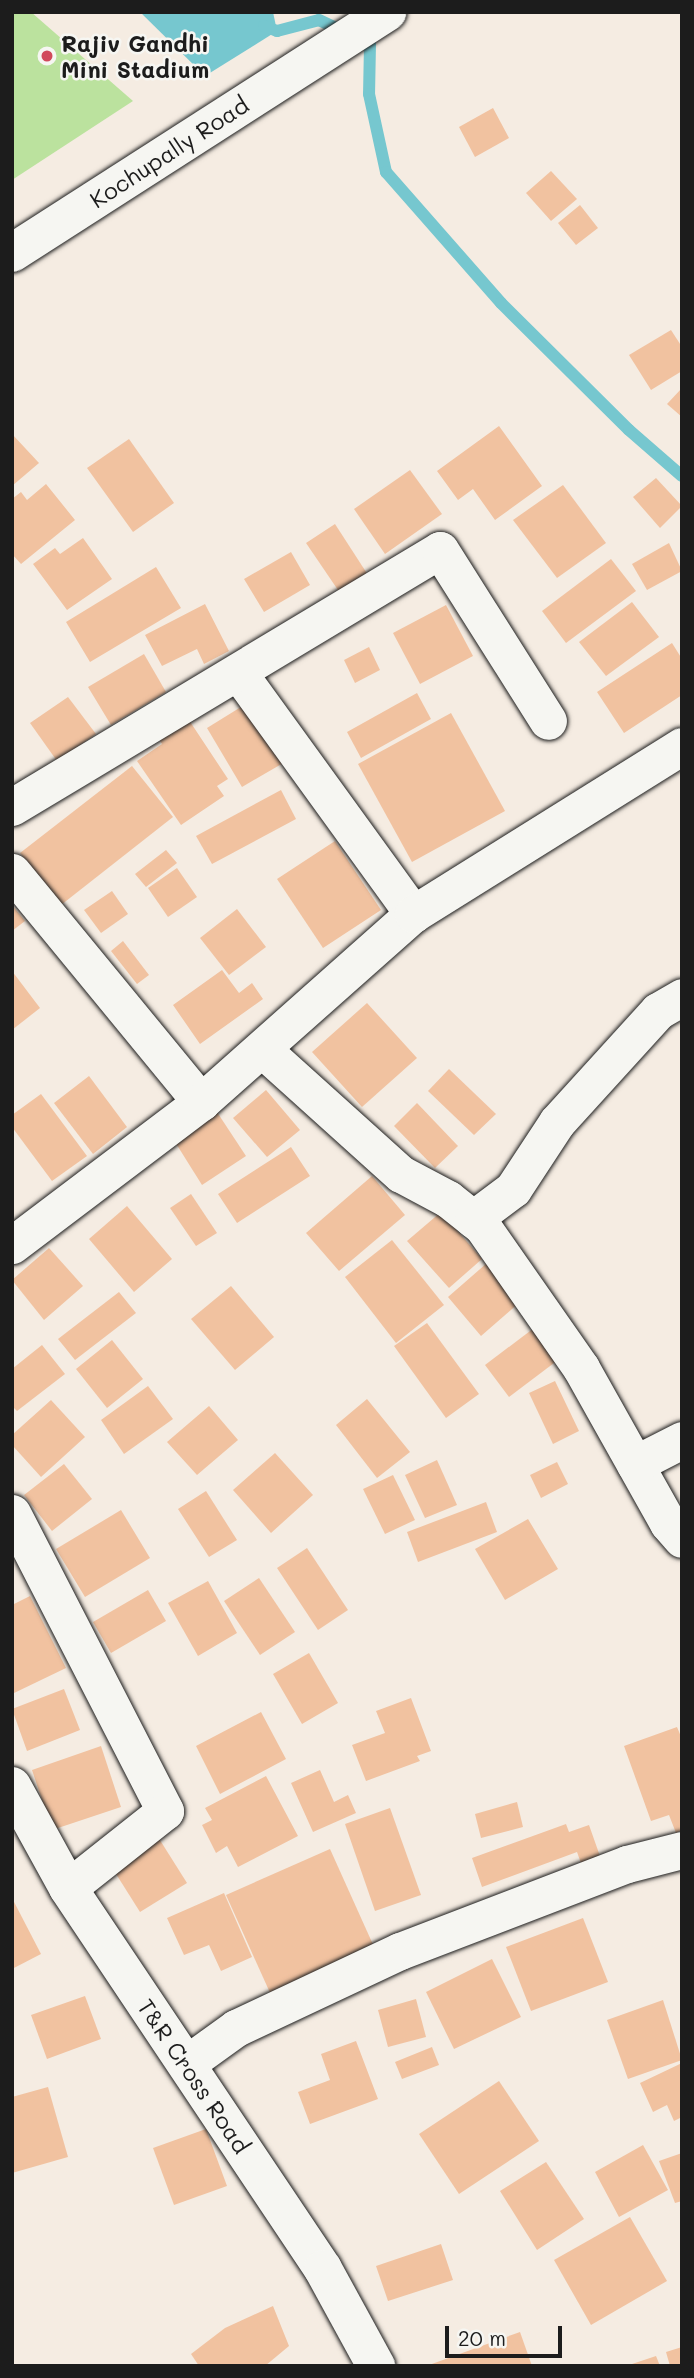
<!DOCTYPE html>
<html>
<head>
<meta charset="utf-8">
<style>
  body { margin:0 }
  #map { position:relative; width:694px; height:2378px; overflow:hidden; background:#f5ece2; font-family:Mali,sans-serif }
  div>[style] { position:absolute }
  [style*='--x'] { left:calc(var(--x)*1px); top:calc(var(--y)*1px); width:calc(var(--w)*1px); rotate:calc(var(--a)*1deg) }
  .green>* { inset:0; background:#bbe29e }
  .water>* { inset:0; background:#76c7cf }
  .stream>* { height:12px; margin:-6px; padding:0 6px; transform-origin:6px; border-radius:6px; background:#76c7cf }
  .building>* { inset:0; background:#f1c2a0 }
  .roads { filter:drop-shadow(0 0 2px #1c1c1c) drop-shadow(0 0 2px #1c1c1c) }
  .street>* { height:37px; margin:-18.5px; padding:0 18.5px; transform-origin:18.5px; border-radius:18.5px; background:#f6f6f2 }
  .secondary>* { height:38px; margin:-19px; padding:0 19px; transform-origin:19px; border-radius:19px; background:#f6f6f2 }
  .dots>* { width:19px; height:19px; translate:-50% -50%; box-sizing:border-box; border:4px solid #f6f6f2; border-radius:50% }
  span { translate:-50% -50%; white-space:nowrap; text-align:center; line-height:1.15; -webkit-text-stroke:5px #f6f6f2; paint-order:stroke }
  .poi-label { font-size:23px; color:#1c1c1c; font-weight:700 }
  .left { translate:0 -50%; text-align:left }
  .street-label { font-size:23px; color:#1c1c1c }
  .frame { position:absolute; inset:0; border:14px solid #1c1c1c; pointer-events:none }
  .scale { position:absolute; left:445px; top:2326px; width:117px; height:32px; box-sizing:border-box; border:4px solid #1c1c1c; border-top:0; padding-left:9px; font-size:21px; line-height:24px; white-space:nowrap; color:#1c1c1c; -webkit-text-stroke:5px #f6f6f2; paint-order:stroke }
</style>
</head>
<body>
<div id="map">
  <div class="green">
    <i style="clip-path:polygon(12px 12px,31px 12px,133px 101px,12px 180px)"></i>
  </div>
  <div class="water">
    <i style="clip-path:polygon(140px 12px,273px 12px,277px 31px,205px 76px)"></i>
  </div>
  <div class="stream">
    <i style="--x:264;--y:26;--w:14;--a:21"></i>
    <i style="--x:277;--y:31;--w:43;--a:-14.7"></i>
    <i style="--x:319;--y:20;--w:56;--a:25.2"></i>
    <i style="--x:370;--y:44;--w:50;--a:91.1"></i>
    <i style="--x:369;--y:94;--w:80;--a:77.7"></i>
    <i style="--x:386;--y:172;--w:174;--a:48.7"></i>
    <i style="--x:501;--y:303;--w:180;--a:44.8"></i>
    <i style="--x:629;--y:430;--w:70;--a:41"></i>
  </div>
  <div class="building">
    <i style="clip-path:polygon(493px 108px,509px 138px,475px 157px,459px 127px)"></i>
    <i style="clip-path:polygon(551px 171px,577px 199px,551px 221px,526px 193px)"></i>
    <i style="clip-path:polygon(580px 205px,598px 228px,576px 245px,558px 223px)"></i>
    <i style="clip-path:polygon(671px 330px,682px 347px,682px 371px,651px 390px,629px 355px)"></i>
    <i style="clip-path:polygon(682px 388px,682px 417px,667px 404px)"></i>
    <i style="clip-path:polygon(499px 426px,542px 486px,495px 520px,473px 489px,458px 500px,437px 471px)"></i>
    <i style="clip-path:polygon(12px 434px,39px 463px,12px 486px)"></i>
    <i style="clip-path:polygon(129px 439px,174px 503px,133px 532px,87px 468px)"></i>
    <i style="clip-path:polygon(410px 470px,442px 514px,385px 554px,354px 509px)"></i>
    <i style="clip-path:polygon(656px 478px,682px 506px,660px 528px,633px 497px)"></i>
    <i style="clip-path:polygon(46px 484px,75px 520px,21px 564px,12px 554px,12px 499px,21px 492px,27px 500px)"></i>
    <i style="clip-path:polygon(563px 485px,606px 543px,557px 578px,513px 520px)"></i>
    <i style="clip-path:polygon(335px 524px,368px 575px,340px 593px,306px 543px)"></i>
    <i style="clip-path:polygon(83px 538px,112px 579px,67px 610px,33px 564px,55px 548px,60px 554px)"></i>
    <i style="clip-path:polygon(669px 543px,682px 571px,647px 590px,632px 564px)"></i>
    <i style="clip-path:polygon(291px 552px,310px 585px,264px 612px,244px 579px)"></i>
    <i style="clip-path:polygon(611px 559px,636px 591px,566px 643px,542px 611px)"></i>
    <i style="clip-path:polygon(156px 567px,181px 608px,90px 662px,66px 622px)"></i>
    <i style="clip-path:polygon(632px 602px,659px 637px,606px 676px,579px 642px)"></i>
    <i style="clip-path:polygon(205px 604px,229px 651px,204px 664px,197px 649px,162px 666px,145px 635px)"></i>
    <i style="clip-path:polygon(446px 605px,473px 656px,420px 684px,393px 633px)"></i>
    <i style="clip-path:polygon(672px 643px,682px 659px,682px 695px,624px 733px,597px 692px)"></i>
    <i style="clip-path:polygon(369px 647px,380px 670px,355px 683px,344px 660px)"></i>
    <i style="clip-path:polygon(144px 654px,166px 692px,111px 725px,88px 687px)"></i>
    <i style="clip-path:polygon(417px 693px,431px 719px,361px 758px,347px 732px)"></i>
    <i style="clip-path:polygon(68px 697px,96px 734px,57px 761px,30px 723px)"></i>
    <i style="clip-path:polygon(249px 702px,285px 762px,242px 787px,207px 728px)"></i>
    <i style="clip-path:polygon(183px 711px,228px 779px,217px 786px,224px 796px,181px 825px,137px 761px,162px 744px,154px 731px)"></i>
    <i style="clip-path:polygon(451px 713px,505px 811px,412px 862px,358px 764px)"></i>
    <i style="clip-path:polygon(132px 766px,173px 817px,61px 905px,20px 853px)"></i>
    <i style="clip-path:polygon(281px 790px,296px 819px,212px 864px,196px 836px)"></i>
    <i style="clip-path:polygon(335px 841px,381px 910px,323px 948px,277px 879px)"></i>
    <i style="clip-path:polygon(166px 850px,177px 863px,146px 887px,135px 874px)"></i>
    <i style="clip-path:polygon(177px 868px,197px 897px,168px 917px,148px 888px)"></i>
    <i style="clip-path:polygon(112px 891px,128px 914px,101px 933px,84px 910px)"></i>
    <i style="clip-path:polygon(12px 905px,25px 921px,12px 931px)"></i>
    <i style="clip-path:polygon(237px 909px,266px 947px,229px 975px,200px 938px)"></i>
    <i style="clip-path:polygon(123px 941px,149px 975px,137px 984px,111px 951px)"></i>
    <i style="clip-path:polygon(222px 970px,239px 993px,252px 983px,263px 999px,200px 1044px,173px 1005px)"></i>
    <i style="clip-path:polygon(12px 971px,40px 1008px,12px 1030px)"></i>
    <i style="clip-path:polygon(367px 1003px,417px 1058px,362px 1107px,312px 1052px)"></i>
    <i style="clip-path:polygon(449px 1069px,496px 1114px,474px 1135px,428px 1091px)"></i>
    <i style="clip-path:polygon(89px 1076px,127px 1127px,93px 1154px,54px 1103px)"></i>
    <i style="clip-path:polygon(266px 1090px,300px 1130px,267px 1157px,233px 1118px)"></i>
    <i style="clip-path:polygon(41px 1094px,87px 1156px,52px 1181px,12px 1127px,12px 1115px)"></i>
    <i style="clip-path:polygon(417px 1103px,458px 1146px,435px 1168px,394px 1126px)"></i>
    <i style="clip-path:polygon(213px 1106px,246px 1156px,202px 1185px,170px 1134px)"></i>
    <i style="clip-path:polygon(291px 1147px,310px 1176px,237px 1223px,218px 1194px)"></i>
    <i style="clip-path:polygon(372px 1176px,405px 1215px,339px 1271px,306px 1233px)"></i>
    <i style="clip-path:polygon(191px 1194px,217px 1233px,196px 1246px,170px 1208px)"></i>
    <i style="clip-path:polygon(127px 1206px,172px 1259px,134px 1292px,89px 1239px)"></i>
    <i style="clip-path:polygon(441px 1212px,482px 1259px,449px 1288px,407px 1241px)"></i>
    <i style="clip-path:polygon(392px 1240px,444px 1305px,396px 1343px,345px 1277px)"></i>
    <i style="clip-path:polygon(49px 1248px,83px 1286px,44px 1320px,12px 1280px)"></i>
    <i style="clip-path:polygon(487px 1263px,520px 1302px,481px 1336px,448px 1297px)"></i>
    <i style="clip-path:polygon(231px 1286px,274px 1337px,235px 1370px,191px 1319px)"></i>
    <i style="clip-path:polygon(119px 1292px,136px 1313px,75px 1360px,58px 1339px)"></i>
    <i style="clip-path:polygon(427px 1323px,479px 1394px,446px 1418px,394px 1346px)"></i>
    <i style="clip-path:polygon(534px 1328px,558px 1360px,509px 1397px,485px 1365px)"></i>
    <i style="clip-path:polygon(112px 1340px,143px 1379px,107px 1408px,76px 1369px)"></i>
    <i style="clip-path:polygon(42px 1345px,65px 1374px,17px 1411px,12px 1406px,12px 1369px)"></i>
    <i style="clip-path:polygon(555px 1381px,579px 1431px,553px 1444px,529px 1393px)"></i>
    <i style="clip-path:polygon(148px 1386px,173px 1419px,124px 1454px,101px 1420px)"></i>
    <i style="clip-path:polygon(367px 1399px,410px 1452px,377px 1478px,336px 1425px)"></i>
    <i style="clip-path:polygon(51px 1400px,85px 1437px,41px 1477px,12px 1445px,12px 1435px)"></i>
    <i style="clip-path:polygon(209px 1406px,238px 1440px,197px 1475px,167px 1442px)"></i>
    <i style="clip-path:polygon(275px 1453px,313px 1495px,271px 1533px,233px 1490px)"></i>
    <i style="clip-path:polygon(437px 1460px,457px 1505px,425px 1518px,405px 1475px)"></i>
    <i style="clip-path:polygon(557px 1462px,568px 1484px,541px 1498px,530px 1475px)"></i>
    <i style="clip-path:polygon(64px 1464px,92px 1499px,52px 1531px,24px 1495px)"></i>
    <i style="clip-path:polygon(393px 1475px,415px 1520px,385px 1534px,363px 1489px)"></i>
    <i style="clip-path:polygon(206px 1491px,237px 1540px,209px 1557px,178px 1509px)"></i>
    <i style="clip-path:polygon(486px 1502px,497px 1532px,418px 1562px,407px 1532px)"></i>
    <i style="clip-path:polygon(121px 1510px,150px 1558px,85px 1597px,56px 1549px)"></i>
    <i style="clip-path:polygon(528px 1519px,558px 1569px,505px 1600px,475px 1549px)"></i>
    <i style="clip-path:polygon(307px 1548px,348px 1610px,318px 1630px,277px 1568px)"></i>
    <i style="clip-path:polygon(259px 1578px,295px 1632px,260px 1655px,224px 1601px)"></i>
    <i style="clip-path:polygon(208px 1581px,237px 1633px,198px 1656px,168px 1603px)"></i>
    <i style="clip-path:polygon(148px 1590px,166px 1621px,111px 1653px,93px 1622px)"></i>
    <i style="clip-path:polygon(30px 1596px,66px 1668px,12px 1694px,12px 1605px)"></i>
    <i style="clip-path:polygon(309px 1653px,338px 1703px,302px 1724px,273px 1674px)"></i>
    <i style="clip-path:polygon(64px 1689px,80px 1730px,27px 1751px,12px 1709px)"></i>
    <i style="clip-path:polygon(411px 1698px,431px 1751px,417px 1756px,420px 1761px,366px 1781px,352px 1745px,385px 1733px,376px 1711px)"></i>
    <i style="clip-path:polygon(261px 1712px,286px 1759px,220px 1794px,196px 1746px)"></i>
    <i style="clip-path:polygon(677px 1727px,682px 1739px,682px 1830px,676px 1833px,669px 1815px,651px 1821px,624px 1746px)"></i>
    <i style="clip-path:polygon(101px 1746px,121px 1807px,52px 1830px,32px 1770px)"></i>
    <i style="clip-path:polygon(320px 1770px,334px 1802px,348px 1795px,356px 1813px,313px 1832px,291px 1783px)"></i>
    <i style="clip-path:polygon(266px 1776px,298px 1836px,238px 1867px,227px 1846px,216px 1853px,202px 1825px,212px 1820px,205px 1808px)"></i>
    <i style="clip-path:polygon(517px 1802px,523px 1827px,481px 1838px,475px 1814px)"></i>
    <i style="clip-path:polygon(390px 1808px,421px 1895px,375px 1911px,345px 1824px)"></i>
    <i style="clip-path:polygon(566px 1824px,569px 1832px,589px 1825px,601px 1859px,582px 1866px,577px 1852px,482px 1887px,472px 1858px)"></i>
    <i style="clip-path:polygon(158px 1837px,187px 1883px,140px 1912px,111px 1866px)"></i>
    <i style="clip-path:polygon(330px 1849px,375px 1949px,271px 1995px,226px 1895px)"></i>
    <i style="clip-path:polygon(224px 1893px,252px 1957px,221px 1971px,209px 1945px,184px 1955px,167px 1918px)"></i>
    <i style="clip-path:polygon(12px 1898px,41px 1954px,12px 1969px)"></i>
    <i style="clip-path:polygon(583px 1918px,608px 1982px,531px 2011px,506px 1947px)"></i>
    <i style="clip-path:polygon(492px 1959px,521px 2017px,454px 2049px,426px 1992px)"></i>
    <i style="clip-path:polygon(85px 1996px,101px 2039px,47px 2059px,31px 2015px)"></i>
    <i style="clip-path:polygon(416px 1999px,426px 2037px,388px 2047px,378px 2010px)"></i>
    <i style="clip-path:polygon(663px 2000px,682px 2060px,628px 2079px,607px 2020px)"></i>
    <i style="clip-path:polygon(356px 2041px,378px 2099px,310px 2124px,298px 2092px,330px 2080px,321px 2054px)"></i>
    <i style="clip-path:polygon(432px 2047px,439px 2065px,402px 2079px,395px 2062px)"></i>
    <i style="clip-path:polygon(682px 2063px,682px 2117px,674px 2121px,667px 2105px,653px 2112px,640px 2083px)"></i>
    <i style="clip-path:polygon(499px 2081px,539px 2141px,459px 2194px,419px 2134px)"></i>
    <i style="clip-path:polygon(48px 2087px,68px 2157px,12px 2173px,12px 2097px)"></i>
    <i style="clip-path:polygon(206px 2129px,227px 2186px,174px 2205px,153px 2148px)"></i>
    <i style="clip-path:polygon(643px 2145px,668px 2190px,619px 2217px,595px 2172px)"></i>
    <i style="clip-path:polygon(682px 2153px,682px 2201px,675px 2203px,659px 2161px)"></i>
    <i style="clip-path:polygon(546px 2162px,584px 2219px,537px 2250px,500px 2191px)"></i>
    <i style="clip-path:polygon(630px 2217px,667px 2281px,591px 2325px,554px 2260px)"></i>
    <i style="clip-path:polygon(441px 2244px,453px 2280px,388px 2301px,376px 2266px)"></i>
    <i style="clip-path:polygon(273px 2306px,289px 2346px,265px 2366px,199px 2366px,191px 2354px,225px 2328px)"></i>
    <i style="clip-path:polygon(520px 2332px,532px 2366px,429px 2366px,429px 2365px)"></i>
    <i style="clip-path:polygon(682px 2347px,682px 2366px,670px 2366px,666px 2352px)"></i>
    <i style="clip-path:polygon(656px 2356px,660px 2366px,629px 2366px,629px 2365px)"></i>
  </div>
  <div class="roads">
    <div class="street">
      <i style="--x:238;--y:672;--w:299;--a:54.1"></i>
      <i style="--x:12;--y:807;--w:499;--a:-31"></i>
      <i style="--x:440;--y:550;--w:202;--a:57.7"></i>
      <i style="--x:12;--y:872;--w:298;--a:50.6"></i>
      <i style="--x:262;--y:1049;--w:187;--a:42"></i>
      <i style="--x:401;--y:1174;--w:53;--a:28"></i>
      <i style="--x:448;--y:1199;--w:43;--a:38.5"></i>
      <i style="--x:482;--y:1226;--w:173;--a:55.1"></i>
      <i style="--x:581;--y:1368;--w:178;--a:60.7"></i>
      <i style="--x:668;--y:1523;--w:21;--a:49"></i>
      <i style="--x:473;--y:1219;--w:50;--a:-36.9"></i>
      <i style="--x:513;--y:1189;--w:80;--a:-56.7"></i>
      <i style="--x:557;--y:1122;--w:150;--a:-47.7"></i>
      <i style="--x:658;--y:1011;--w:28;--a:-30"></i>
      <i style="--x:12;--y:1245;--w:237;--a:-37.1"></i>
      <i style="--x:201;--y:1102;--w:283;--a:-41.6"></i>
      <i style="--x:413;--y:914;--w:317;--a:-32"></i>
      <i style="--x:635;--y:1464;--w:53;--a:-27.1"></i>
      <i style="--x:12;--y:1513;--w:335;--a:62.8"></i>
      <i style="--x:165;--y:1811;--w:124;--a:141.6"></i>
      <i style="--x:186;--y:2064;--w:62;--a:-35.8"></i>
      <i style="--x:236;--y:2028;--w:181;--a:-25.2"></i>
      <i style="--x:400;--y:1951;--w:243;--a:-21"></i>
      <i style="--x:627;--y:1864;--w:57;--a:-14.3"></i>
    </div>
    <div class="secondary">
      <i style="--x:12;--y:253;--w:446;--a:-32.7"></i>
      <i style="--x:12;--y:1786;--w:116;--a:61.2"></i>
      <i style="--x:68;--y:1888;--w:458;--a:56.2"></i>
      <i style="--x:323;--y:2269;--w:111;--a:61.3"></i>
    </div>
  </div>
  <div class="dots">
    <i style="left:47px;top:56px;background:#d1495b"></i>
  </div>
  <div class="poi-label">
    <span class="left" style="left:61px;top:56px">Rajiv Gandhi<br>Mini Stadium</span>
  </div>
  <div class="street-label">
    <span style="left:169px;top:152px;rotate:-33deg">Kochupally Road</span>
    <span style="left:194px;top:2076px;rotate:56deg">T&amp;R Cross Road</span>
  </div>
  <div class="frame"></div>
  <div class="scale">20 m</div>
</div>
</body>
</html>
